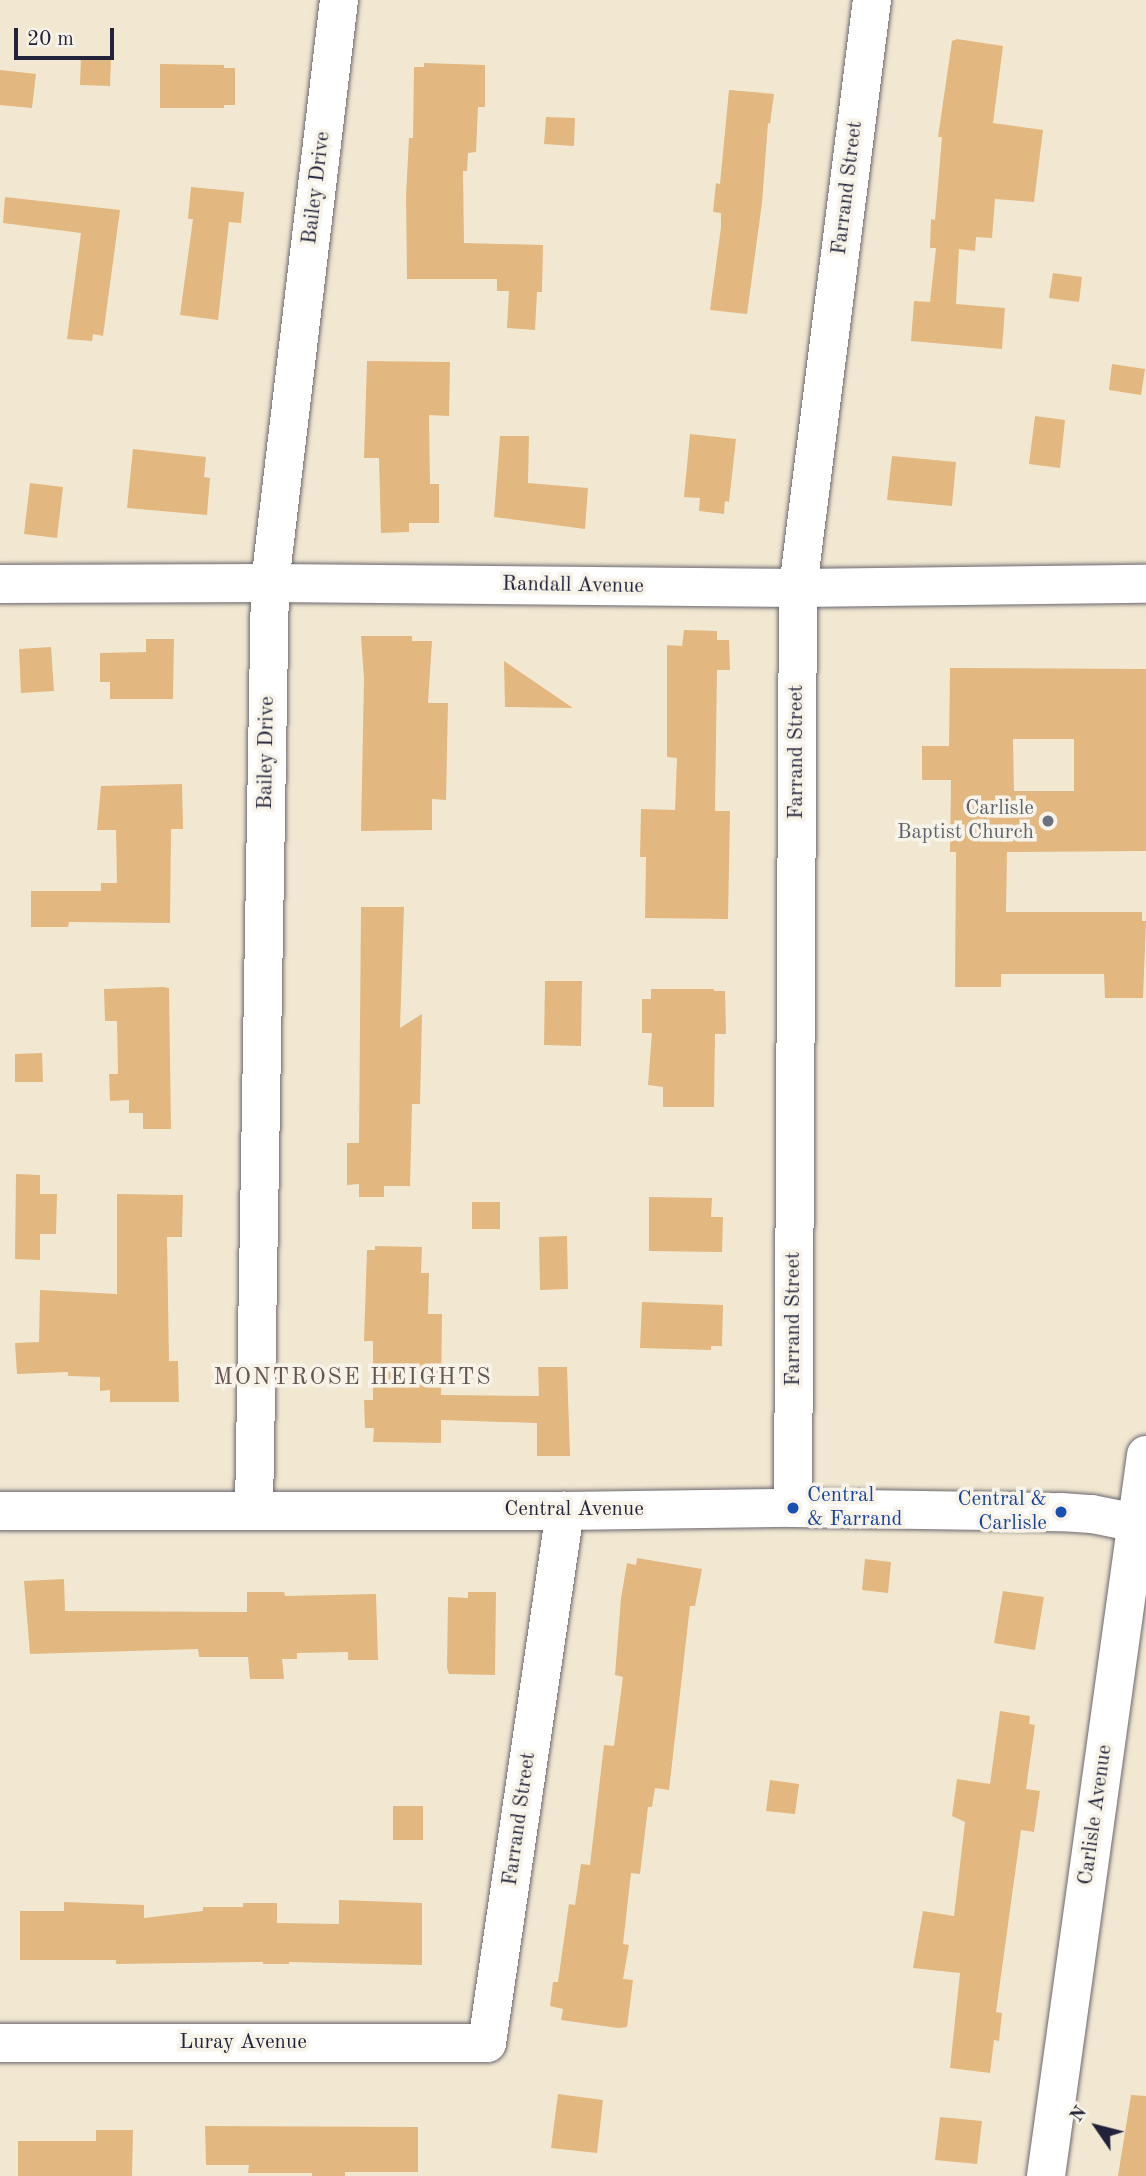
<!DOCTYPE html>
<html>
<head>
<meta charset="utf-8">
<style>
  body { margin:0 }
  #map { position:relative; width:1146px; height:2176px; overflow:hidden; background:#f2e8d1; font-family:"Old Standard TT",serif }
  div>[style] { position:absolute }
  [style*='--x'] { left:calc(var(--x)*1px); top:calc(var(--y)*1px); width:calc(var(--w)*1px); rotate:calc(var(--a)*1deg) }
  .building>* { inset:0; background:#e2b880 }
  .roads { filter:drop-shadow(0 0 2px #6b6770) drop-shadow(0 0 2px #6b6770) }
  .minor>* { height:38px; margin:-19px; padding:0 19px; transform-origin:19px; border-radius:19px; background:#fff }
  .tertiary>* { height:38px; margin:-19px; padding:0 19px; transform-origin:19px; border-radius:19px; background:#fff }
  .dots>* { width:19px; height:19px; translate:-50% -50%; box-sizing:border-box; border:4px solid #f7f3e8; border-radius:50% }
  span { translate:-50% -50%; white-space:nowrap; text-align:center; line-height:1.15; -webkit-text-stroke:7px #f7f3e8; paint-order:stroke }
  .street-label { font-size:21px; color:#22223b }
  .worship-label { font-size:21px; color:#5b616d }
  .right { translate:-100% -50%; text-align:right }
  .transit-label { font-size:21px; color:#164399 }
  .left { translate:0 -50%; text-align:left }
  .neighbourhood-label { font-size:23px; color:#655653; letter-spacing:2px }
  .north { position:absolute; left:1062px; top:2092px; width:70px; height:70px; -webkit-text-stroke:5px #f7f3e8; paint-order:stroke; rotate:305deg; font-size:19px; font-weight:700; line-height:28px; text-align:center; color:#22223b }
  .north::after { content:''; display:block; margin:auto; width:24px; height:32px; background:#22223b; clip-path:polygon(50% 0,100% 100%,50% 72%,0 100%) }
  .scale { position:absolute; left:14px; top:28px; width:100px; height:32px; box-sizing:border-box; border:4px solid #22223b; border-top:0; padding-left:9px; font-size:21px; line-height:24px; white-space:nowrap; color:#22223b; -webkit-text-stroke:5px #f7f3e8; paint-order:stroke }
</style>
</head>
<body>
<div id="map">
  <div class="building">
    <i style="clip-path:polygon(957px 39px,1003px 46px,993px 123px,1043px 130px,1034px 202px,995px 199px,992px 238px,976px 237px,975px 251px,959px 249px,956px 304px,1005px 308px,1002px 349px,911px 341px,914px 301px,930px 302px,936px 248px,930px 248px,931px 219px,935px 220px,942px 137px,938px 137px,952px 41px)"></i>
    <i style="clip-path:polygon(81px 56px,111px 57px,110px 86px,80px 85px)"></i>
    <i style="clip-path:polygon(424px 63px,485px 65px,485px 107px,478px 107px,476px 152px,468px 153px,467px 171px,463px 171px,464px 243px,543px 245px,542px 292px,537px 292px,535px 330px,507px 328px,509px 291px,497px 291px,497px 279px,407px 279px,406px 196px,409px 138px,413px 138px,414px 67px,424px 67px)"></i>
    <i style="clip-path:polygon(160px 64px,224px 65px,224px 68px,235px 68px,235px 105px,224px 105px,224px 108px,160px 108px)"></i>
    <i style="clip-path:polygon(0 70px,36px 74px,32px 108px,0 105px)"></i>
    <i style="clip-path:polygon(729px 90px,774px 94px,770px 124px,768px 123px,762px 203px,747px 314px,710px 310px,721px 227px,721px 213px,713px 212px,716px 183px,720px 184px)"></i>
    <i style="clip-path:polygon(546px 117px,575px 118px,574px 146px,544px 144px)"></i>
    <i style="clip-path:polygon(191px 187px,244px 192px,241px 223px,229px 222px,218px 320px,180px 315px,193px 219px,188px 219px)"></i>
    <i style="clip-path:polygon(5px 197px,120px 210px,103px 336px,93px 334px,92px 341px,67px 339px,81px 233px,3px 223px)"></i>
    <i style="clip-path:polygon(1053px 273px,1082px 277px,1079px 302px,1049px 298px)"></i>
    <i style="clip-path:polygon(367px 361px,450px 362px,449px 416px,429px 415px,430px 484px,439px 484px,439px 523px,409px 523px,409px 532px,381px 533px,379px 458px,364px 458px)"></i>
    <i style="clip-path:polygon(1112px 364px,1145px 369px,1141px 395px,1109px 390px)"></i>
    <i style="clip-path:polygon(1035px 416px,1065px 420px,1060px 468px,1029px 464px)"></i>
    <i style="clip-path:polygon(690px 434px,736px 439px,729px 502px,725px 501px,724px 514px,699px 511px,700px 498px,684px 497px)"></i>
    <i style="clip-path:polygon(500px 436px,529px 436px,528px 483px,588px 488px,585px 529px,494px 517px)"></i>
    <i style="clip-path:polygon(133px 449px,206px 457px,204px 477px,210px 478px,207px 515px,127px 508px)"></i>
    <i style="clip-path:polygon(892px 456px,956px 462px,952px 506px,887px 500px)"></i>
    <i style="clip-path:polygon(30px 483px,63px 487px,57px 538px,24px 534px)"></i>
    <i style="clip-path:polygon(684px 630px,717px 631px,717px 640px,729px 640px,730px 670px,717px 670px,715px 811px,730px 811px,728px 919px,645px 918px,646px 857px,640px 857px,641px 809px,675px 810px,677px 758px,667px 757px,667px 645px,682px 646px)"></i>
    <i style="clip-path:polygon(361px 636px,412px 636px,412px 641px,432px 641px,428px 703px,448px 703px,446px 800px,432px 799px,432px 830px,361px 831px,364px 679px)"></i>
    <i style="clip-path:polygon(146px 639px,174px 639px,173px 699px,110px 699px,110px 682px,100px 682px,100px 653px,146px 652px)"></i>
    <i style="clip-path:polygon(51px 647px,54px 691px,21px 693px,19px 649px)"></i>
    <i style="clip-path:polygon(504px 661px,573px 708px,505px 707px)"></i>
    <i style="clip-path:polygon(evenodd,950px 668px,1146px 669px,1146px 851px,1007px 852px,1006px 912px,1142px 912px,1142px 921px,1146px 921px,1143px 998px,1105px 998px,1104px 974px,1001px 974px,1001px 987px,955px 987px,956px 852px,950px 852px,951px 780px,922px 780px,922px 746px,949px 746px,950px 668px,1013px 739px,1074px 739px,1074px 791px,1014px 791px,1013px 739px)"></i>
    <i style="clip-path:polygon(182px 784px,183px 829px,171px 829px,170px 923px,69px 922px,68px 927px,31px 927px,31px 891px,101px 891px,101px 883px,117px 883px,116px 830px,97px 830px,101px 786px)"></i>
    <i style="clip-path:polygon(361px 907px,404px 907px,400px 1028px,422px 1014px,420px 1104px,412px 1104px,410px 1186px,384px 1186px,384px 1197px,359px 1197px,359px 1184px,347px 1185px,347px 1143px,359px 1143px)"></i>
    <i style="clip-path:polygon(545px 981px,582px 981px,581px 1046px,544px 1045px)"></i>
    <i style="clip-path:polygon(163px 987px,169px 988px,171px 1129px,143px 1129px,143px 1113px,129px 1113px,129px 1100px,110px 1101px,109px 1074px,118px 1074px,117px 1021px,105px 1021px,104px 989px)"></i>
    <i style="clip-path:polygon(651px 989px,714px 989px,714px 991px,725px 991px,726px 1034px,715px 1034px,714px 1107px,663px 1107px,663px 1087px,648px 1085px,652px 1033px,642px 1033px,642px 999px,651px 999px)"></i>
    <i style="clip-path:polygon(42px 1053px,43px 1082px,15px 1082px,15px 1054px)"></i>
    <i style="clip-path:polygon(16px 1174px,40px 1175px,40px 1194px,57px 1194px,56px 1234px,40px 1234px,40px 1260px,15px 1259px)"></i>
    <i style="clip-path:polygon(117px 1194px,183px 1195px,182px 1237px,167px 1237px,169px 1361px,178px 1361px,179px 1402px,110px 1402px,110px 1390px,100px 1391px,100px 1377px,68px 1376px,68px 1372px,17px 1374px,15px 1343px,39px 1342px,40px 1290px,117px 1294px)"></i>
    <i style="clip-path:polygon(649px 1197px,712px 1198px,711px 1217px,723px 1217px,722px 1252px,649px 1251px)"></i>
    <i style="clip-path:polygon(472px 1202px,500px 1202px,500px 1229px,472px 1229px)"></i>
    <i style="clip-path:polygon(567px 1236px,568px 1289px,540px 1290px,539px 1237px)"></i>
    <i style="clip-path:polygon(375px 1246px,422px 1247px,421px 1273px,429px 1273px,428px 1314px,442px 1314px,441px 1395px,539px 1396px,538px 1367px,567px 1367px,570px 1456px,537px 1456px,537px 1423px,441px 1420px,441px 1443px,373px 1442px,374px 1428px,365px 1428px,364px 1400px,373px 1400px,373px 1341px,364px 1341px,367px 1250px,375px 1250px)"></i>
    <i style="clip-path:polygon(642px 1302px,723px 1305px,722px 1346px,711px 1346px,711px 1350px,640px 1348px)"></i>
    <i style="clip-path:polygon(637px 1558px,702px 1569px,695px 1606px,690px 1606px,669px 1790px,655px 1788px,652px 1807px,648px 1807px,640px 1874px,631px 1873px,623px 1944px,629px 1945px,623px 1979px,633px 1980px,627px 2027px,618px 2028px,561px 2020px,563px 2009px,550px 2006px,553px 1982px,558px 1982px,569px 1904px,575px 1905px,581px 1864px,590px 1865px,604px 1745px,614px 1746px,623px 1677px,615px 1675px,621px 1598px,627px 1563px,636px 1565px)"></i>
    <i style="clip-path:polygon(865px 1559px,891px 1562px,888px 1593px,862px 1590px)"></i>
    <i style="clip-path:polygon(64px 1579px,65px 1611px,247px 1612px,247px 1592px,284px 1592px,285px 1596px,376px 1594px,378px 1660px,348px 1660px,348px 1652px,297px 1653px,297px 1659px,282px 1659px,284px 1679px,250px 1679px,248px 1657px,199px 1657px,198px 1649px,30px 1654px,24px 1581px)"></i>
    <i style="clip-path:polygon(1003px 1591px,1044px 1597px,1035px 1650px,994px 1643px)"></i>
    <i style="clip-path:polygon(468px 1592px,496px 1592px,495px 1675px,449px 1674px,447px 1668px,448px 1597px,468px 1598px)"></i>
    <i style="clip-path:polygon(1000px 1711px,1030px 1716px,1029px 1724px,1035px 1725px,1026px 1789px,1040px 1791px,1034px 1832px,1021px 1830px,996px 2012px,1002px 2013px,999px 2041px,994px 2040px,990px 2073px,950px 2068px,960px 1973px,913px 1968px,923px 1911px,954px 1916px,965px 1822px,952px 1816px,957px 1779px,990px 1784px)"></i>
    <i style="clip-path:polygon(770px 1780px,799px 1784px,795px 1814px,766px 1811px)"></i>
    <i style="clip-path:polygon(393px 1806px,423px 1806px,423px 1840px,393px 1840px)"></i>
    <i style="clip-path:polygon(339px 1900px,422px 1903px,422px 1965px,289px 1962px,289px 1964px,263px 1964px,263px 1962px,116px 1964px,116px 1960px,20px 1960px,20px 1911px,64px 1911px,64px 1902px,144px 1905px,144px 1918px,203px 1911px,203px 1907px,243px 1907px,243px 1903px,277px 1903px,277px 1923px,339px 1924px)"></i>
    <i style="clip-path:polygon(558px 2094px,603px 2100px,597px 2153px,551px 2148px)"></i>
    <i style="clip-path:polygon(1131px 2095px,1146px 2096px,1146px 2176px,1118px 2176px)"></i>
    <i style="clip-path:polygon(940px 2117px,982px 2121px,977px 2164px,935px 2160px)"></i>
    <i style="clip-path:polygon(205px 2126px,418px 2127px,418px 2172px,345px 2172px,345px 2176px,312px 2176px,312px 2173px,248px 2173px,249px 2165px,206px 2165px)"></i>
    <i style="clip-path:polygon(96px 2130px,133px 2130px,132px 2176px,18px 2176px,18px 2141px,96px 2141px)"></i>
  </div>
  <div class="roads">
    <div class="minor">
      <i style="--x:0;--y:584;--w:270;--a:-0.2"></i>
      <i style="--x:270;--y:583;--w:528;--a:0.54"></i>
      <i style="--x:798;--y:588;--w:348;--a:-0.7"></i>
      <i style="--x:793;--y:1508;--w:920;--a:-89.69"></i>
      <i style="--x:798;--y:588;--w:593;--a:-82.83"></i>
      <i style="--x:254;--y:1509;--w:926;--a:-89.01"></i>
      <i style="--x:270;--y:583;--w:587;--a:-83.25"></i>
      <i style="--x:0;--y:1511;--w:565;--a:0"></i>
      <i style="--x:565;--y:1511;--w:228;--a:-0.8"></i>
      <i style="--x:793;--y:1508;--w:268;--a:0.9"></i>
      <i style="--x:1061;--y:1512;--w:31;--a:4"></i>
      <i style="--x:1092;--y:1514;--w:55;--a:11.5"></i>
      <i style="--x:0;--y:2043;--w:487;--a:0"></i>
      <i style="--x:487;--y:2043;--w:538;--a:-81.66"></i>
    </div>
    <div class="tertiary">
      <i style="--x:1046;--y:2176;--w:728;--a:-82.1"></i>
    </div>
  </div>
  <div class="dots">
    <i style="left:1048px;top:821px;background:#6b7280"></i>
    <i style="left:793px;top:1508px;background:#1a4fb4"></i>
    <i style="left:1061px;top:1512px;background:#1a4fb4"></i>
  </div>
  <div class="street-label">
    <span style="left:317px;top:188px;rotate:-83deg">Bailey Drive</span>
    <span style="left:848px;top:188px;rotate:-83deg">Farrand Street</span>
    <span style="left:573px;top:586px;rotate:1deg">Randall Avenue</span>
    <span style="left:797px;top:752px;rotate:-90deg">Farrand Street</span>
    <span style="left:267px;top:753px;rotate:-89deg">Bailey Drive</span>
    <span style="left:794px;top:1319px;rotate:-90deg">Farrand Street</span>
    <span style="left:574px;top:1510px">Central Avenue</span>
    <span style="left:1096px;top:1815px;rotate:-82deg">Carlisle Avenue</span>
    <span style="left:520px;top:1819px;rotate:-82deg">Farrand Street</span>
    <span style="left:243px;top:2043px">Luray Avenue</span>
  </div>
  <div class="worship-label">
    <span class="right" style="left:1034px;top:821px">Carlisle<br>Baptist Church</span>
  </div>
  <div class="transit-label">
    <span class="left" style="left:807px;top:1508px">Central<br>&amp; Farrand</span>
    <span class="right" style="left:1047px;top:1512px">Central &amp;<br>Carlisle</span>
  </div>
  <div class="neighbourhood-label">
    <span style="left:353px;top:1378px">MONTROSE HEIGHTS</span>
  </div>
  <div class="north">N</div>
  <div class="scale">20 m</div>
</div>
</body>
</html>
